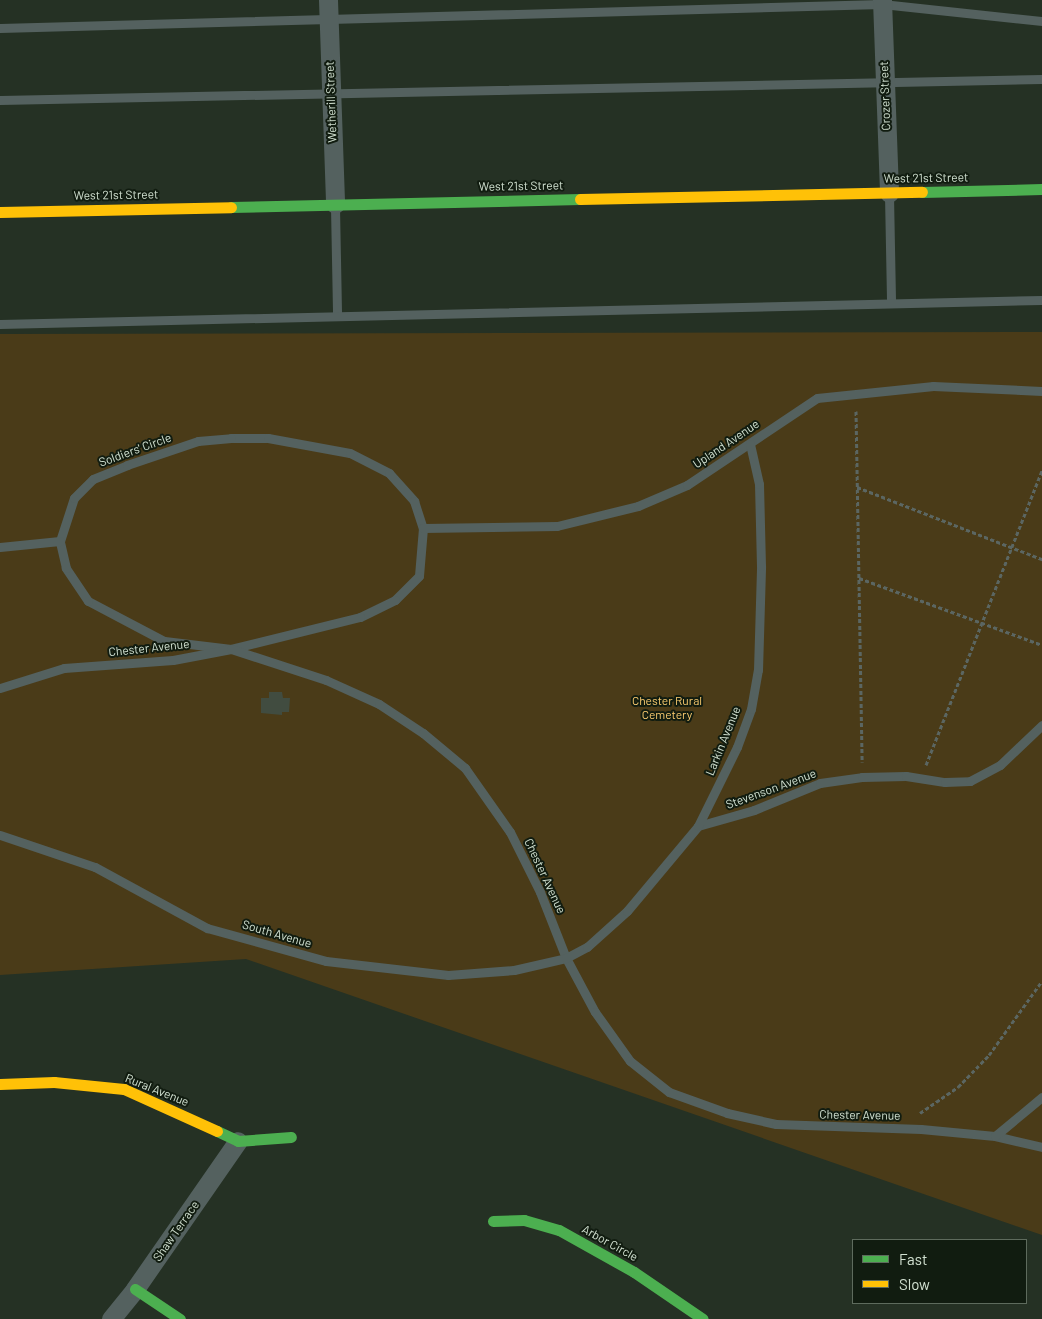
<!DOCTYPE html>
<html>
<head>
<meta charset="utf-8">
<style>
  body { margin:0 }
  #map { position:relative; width:1042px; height:1319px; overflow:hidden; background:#253124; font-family:Barlow,sans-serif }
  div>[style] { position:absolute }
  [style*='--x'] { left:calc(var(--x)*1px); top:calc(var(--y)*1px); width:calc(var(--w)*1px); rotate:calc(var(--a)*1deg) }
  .green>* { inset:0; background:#4a3b18 }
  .building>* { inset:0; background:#414c40 }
  .path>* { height:3px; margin-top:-1.5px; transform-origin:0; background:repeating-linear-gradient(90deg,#5b6662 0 4px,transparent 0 6.5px) }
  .lane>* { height:9px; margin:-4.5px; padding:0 4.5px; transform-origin:4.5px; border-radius:4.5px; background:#54615f }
  .street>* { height:19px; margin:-9.5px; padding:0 9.5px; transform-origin:9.5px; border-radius:9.5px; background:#54615f }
  .fast>* { height:11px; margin:-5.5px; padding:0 5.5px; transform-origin:5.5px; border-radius:5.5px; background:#4caf50 }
  .slow>* { height:11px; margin:-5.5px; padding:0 5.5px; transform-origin:5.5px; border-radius:5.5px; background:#ffc107 }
  span { translate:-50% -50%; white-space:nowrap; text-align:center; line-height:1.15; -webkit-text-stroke:4px #111c10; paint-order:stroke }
  .street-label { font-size:12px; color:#d2e1d1 }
  .park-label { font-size:12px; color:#fbcc70 }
  .legend { position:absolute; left:852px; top:1239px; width:175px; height:65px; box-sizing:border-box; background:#111c10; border:1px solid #5e6b5d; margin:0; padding:6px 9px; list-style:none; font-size:15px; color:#d2e1d1 }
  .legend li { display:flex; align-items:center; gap:10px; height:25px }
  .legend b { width:25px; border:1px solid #5e6b5d }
</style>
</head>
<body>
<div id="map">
  <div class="green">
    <i style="clip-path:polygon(1042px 332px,1042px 1235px,246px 959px,0 975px,0 334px)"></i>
  </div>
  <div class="building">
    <i style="clip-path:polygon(269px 692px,282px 692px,283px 698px,290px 698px,289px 712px,282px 712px,282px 715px,261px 713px,261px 698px,269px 698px)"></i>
  </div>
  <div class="path">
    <i style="--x:856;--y:411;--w:351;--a:89"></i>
    <i style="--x:857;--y:487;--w:199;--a:21.3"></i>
    <i style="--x:859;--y:578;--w:195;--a:20.1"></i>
    <i style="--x:926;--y:765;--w:317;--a:-68.5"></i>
    <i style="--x:920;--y:1113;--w:46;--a:-34.4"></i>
    <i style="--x:958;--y:1087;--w:45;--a:-45.9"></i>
    <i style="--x:989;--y:1055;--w:91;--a:-54.4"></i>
  </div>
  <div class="lane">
    <i style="--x:0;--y:28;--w:882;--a:-1.56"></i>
    <i style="--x:882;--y:4;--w:161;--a:6.1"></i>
    <i style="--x:0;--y:100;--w:1042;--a:-1.15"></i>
    <i style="--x:889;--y:195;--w:107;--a:88.9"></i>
    <i style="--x:335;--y:207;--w:107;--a:88.9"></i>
    <i style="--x:0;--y:324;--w:1042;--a:-1.32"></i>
    <i style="--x:231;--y:438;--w:37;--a:0"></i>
    <i style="--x:268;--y:438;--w:83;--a:10.4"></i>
    <i style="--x:350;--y:453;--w:44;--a:27.1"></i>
    <i style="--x:389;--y:473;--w:38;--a:48"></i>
    <i style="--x:414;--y:501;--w:28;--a:72"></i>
    <i style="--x:423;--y:528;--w:48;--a:94.8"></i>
    <i style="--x:419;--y:576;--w:34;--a:135"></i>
    <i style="--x:395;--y:600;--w:39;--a:154"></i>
    <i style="--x:360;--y:617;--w:133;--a:166.1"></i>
    <i style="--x:231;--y:649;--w:67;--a:-173.2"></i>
    <i style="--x:164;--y:641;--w:86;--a:-152.2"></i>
    <i style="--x:88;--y:601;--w:40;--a:-124"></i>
    <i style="--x:66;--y:568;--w:28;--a:-103"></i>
    <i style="--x:60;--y:541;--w:45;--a:-72"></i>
    <i style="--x:74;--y:498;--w:27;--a:-45"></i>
    <i style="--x:93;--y:479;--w:37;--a:-22"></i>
    <i style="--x:127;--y:465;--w:75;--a:-18.7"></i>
    <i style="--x:198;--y:441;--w:33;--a:-5"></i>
    <i style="--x:423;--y:528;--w:134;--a:-0.9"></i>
    <i style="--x:557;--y:526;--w:83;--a:-13.9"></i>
    <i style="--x:638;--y:506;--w:53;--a:-23.2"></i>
    <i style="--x:687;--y:485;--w:156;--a:-33.8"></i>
    <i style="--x:817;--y:398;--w:117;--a:-5.9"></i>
    <i style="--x:933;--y:386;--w:109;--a:2.6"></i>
    <i style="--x:0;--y:547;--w:60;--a:-5.7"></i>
    <i style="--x:0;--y:688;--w:67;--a:-17.4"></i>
    <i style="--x:64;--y:668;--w:109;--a:-4.2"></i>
    <i style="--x:173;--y:660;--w:59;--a:-10.7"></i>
    <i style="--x:231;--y:649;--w:100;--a:18.1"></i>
    <i style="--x:326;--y:680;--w:58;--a:24.4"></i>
    <i style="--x:379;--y:704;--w:53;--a:33.4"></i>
    <i style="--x:423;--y:733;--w:55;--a:39.8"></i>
    <i style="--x:465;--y:768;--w:78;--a:54.9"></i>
    <i style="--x:510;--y:832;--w:67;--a:63.4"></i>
    <i style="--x:540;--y:892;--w:71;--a:68.5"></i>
    <i style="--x:566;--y:958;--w:61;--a:61.8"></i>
    <i style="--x:595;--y:1012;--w:60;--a:54.5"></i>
    <i style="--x:630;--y:1061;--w:50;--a:38.5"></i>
    <i style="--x:669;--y:1092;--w:62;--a:19.9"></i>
    <i style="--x:727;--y:1113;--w:50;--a:12.7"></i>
    <i style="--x:776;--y:1124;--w:145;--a:2"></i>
    <i style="--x:921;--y:1129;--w:74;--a:5.4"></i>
    <i style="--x:995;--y:1136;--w:48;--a:13.2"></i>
    <i style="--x:698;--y:826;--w:58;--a:-15.9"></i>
    <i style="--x:754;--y:810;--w:71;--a:-22.2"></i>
    <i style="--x:820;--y:783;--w:42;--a:-8.1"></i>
    <i style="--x:862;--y:777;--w:44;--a:-1.3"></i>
    <i style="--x:906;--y:776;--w:39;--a:9"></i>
    <i style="--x:945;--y:782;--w:25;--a:-2"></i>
    <i style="--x:970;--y:781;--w:34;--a:-28"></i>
    <i style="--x:1000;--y:765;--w:58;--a:-43.6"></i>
    <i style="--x:0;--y:835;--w:100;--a:18.6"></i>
    <i style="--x:95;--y:867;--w:128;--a:28.6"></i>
    <i style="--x:207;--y:928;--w:123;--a:15.5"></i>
    <i style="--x:326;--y:961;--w:123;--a:6.5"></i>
    <i style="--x:448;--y:975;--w:66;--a:-4.3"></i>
    <i style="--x:514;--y:970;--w:53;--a:-13"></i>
    <i style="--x:566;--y:958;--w:24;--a:-28"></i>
    <i style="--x:587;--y:947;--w:54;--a:-42"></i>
    <i style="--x:627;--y:911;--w:111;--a:-50.1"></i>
    <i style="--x:698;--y:826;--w:88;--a:-63.7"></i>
    <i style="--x:737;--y:747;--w:40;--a:-69.8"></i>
    <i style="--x:751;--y:709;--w:40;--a:-80"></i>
    <i style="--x:758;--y:670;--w:104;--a:-88.3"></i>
    <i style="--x:761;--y:566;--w:82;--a:-91.4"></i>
    <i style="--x:759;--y:484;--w:41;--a:-102.7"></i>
    <i style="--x:995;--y:1136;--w:61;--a:-39.7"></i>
  </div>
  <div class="street">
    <i style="--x:328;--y:0;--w:204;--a:88"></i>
    <i style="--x:882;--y:0;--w:193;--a:87.9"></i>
    <i style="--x:111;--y:1319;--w:38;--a:-51"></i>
    <i style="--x:135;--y:1289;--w:180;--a:-55.2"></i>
  </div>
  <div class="fast">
    <i style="--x:922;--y:192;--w:120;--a:-1.4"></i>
    <i style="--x:231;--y:207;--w:349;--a:-1.3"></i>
    <i style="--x:217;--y:1131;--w:23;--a:25"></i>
    <i style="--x:238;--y:1141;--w:53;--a:-4.3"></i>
    <i style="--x:493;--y:1221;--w:31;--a:-2"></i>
    <i style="--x:524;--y:1220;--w:36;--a:16"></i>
    <i style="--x:559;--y:1230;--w:86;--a:29.2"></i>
    <i style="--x:634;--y:1272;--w:83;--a:34.3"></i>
    <i style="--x:135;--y:1289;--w:54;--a:33.7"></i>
  </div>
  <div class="slow">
    <i style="--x:580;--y:199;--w:342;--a:-1.2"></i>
    <i style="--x:0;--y:212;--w:231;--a:-1.2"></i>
    <i style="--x:0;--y:1084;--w:54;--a:-2.1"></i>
    <i style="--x:54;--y:1082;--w:70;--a:5.7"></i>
    <i style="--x:124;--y:1089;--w:102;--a:24.3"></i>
  </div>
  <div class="street-label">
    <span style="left:885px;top:96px;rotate:-92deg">Crozer Street</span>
    <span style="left:331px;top:102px;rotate:-92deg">Wetherill Street</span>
    <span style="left:926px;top:178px;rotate:-1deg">West 21st Street</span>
    <span style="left:521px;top:186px;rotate:-1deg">West 21st Street</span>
    <span style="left:116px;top:195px;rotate:-1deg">West 21st Street</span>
    <span style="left:726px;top:444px;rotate:-34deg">Upland Avenue</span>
    <span style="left:135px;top:450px;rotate:-20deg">Soldiers' Circle</span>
    <span style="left:149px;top:648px;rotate:-6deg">Chester Avenue</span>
    <span style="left:723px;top:741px;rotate:-68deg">Larkin Avenue</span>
    <span style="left:771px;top:789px;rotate:-20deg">Stevenson Avenue</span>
    <span style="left:545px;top:876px;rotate:65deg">Chester Avenue</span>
    <span style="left:277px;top:934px;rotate:16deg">South Avenue</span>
    <span style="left:157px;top:1090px;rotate:22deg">Rural Avenue</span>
    <span style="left:860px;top:1115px;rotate:1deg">Chester Avenue</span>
    <span style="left:176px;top:1231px;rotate:-55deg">Shaw Terrace</span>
    <span style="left:610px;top:1243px;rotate:29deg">Arbor Circle</span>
  </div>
  <div class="park-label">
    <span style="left:667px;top:708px">Chester Rural<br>Cemetery</span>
  </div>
  <ul class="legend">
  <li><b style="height:6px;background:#4caf50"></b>Fast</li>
  <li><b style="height:6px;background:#ffc107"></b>Slow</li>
  </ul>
</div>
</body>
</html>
